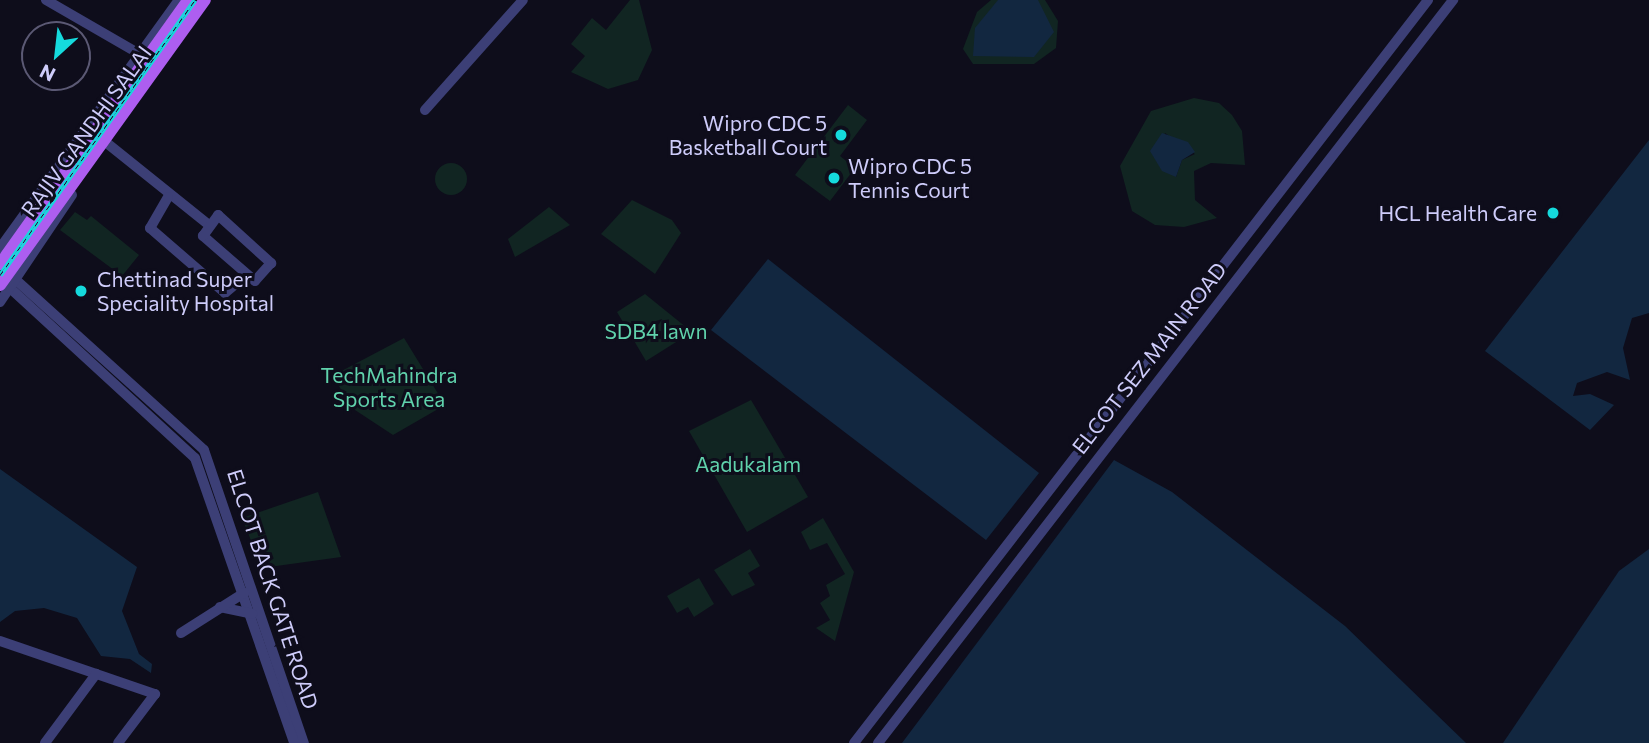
<!DOCTYPE html>
<html>
<head>
<meta charset="utf-8">
<style>
  body { margin:0 }
  #map { position:relative; width:1649px; height:743px; overflow:hidden; background:#0e0d1b; font-family:Commissioner,sans-serif }
  div>[style] { position:absolute }
  [style*='--x'] { left:calc(var(--x)*1px); top:calc(var(--y)*1px); width:calc(var(--w)*1px); rotate:calc(var(--a)*1deg) }
  .green>* { inset:0; background:#112522 }
  .round { border-radius:50% }
  .water>* { inset:0; background:#122740 }
  .minor>* { height:10px; margin:-5px; padding:0 5px; transform-origin:5px; border-radius:5px; background:#3c3f76 }
  .major>* { height:12px; margin:-6px; padding:0 6px; transform-origin:6px; border-radius:6px; background:#ad5ef0 }
  .rail>* { height:4.5px; margin-top:-2.25px; transform-origin:0; background:repeating-linear-gradient(90deg,#0e0d1b 0 5px,#15dadd 0 10px); box-sizing:border-box; border-block:2px solid #15dadd }
  .dots>* { width:19px; height:19px; translate:-50% -50%; box-sizing:border-box; border:4px solid #0e0d1b; border-radius:50% }
  span { translate:-50% -50%; white-space:nowrap; text-align:center; line-height:1.15; -webkit-text-stroke:6px #0e0d1b; paint-order:stroke }
  .poi-label { font-size:21px; color:#ceccfa }
  .right { translate:-100% -50%; text-align:right }
  .left { translate:0 -50%; text-align:left }
  .street-label { font-size:21px; color:#ceccfa }
  .park-label { font-size:21px; color:#60d2ac }
  .north { position:absolute; left:21px; top:21px; width:70px; height:70px; box-sizing:border-box; background:#0e0d1b; border:2px solid #5b5974; border-radius:50%; rotate:207deg; font-size:19px; font-weight:700; line-height:28px; text-align:center; color:#ceccfa }
  .north::after { content:''; display:block; margin:auto; width:24px; height:32px; background:#15dadd; clip-path:polygon(50% 0,100% 100%,50% 72%,0 100%) }
</style>
</head>
<body>
<div id="map">
  <div class="green">
    <i style="clip-path:polygon(630px 0,639px 0,652px 50px,638px 80px,608px 89px,571px 72px,585px 56px,571px 44px,592px 18px,606px 30px)"></i>
    <i style="clip-path:polygon(991px 0,1045px 0,1058px 21px,1056px 48px,1034px 64px,973px 64px,963px 49px,977px 12px)"></i>
    <i style="clip-path:polygon(evenodd,1194px 98px,1219px 103px,1232px 115px,1242px 131px,1245px 165px,1211px 163px,1194px 171px,1195px 200px,1217px 218px,1184px 227px,1155px 225px,1132px 211px,1120px 166px,1151px 111px,1194px 98px,1165px 133px,1195px 154px,1182px 160px,1176px 177px,1158px 162px,1165px 133px)"></i>
    <i style="clip-path:polygon(848px 105px,867px 120px,840px 156px,855px 168px,830px 201px,795px 175px)"></i>
    <i class="round" style="left:435px;top:163px;width:32px;height:32px"></i>
    <i style="clip-path:polygon(632px 200px,672px 220px,681px 233px,655px 274px,601px 234px)"></i>
    <i style="clip-path:polygon(549px 207px,570px 225px,515px 257px,508px 239px)"></i>
    <i style="clip-path:polygon(75px 212px,87px 220px,91px 216px,139px 255px,122px 276px,60px 230px)"></i>
    <i style="clip-path:polygon(645px 294px,692px 332px,646px 361px,617px 312px)"></i>
    <i style="clip-path:polygon(404px 338px,445px 405px,393px 435px,355px 410px,332px 376px)"></i>
    <i style="clip-path:polygon(751px 400px,808px 497px,747px 532px,689px 431px)"></i>
    <i style="clip-path:polygon(318px 492px,341px 557px,262px 568px,242px 518px)"></i>
    <i style="clip-path:polygon(823px 518px,854px 572px,835px 641px,816px 628px,830px 620px,820px 603px,830px 596px,826px 585px,845px 574px,827px 543px,810px 550px,801px 532px)"></i>
    <i style="clip-path:polygon(750px 549px,760px 566px,748px 573px,755px 585px,732px 596px,714px 570px)"></i>
    <i style="clip-path:polygon(699px 578px,714px 604px,694px 617px,688px 607px,677px 613px,667px 596px)"></i>
  </div>
  <div class="water">
    <i style="clip-path:polygon(998px 0,1038px 0,1054px 32px,1034px 57px,973px 56px,975px 28px)"></i>
    <i style="clip-path:polygon(1162px 133px,1188px 142px,1195px 152px,1182px 160px,1176px 177px,1162px 171px,1150px 151px)"></i>
    <i style="clip-path:polygon(1649px 140px,1649px 313px,1632px 318px,1623px 348px,1630px 380px,1607px 372px,1577px 383px,1573px 396px,1590px 394px,1614px 405px,1590px 430px,1485px 351px)"></i>
    <i style="clip-path:polygon(768px 259px,1039px 473px,986px 540px,711px 330px)"></i>
    <i style="clip-path:polygon(1114px 460px,1172px 492px,1345px 626px,1466px 743px,902px 743px)"></i>
    <i style="clip-path:polygon(0 469px,137px 567px,122px 611px,139px 654px,152px 664px,151px 673px,130px 659px,101px 656px,77px 618px,44px 608px,15px 611px,0 622px)"></i>
    <i style="clip-path:polygon(1649px 549px,1649px 743px,1503px 743px,1619px 571px)"></i>
  </div>
  <div class="minor">
    <i style="--x:46;--y:0;--w:112;--a:30"></i>
    <i style="--x:425;--y:110;--w:147;--a:-48.3"></i>
    <i style="--x:108;--y:144;--w:128;--a:38.7"></i>
    <i style="--x:168;--y:197;--w:36;--a:120"></i>
    <i style="--x:150;--y:228;--w:99;--a:40.9"></i>
    <i style="--x:225;--y:293;--w:26;--a:-40"></i>
    <i style="--x:218;--y:215;--w:72;--a:42.2"></i>
    <i style="--x:271;--y:263;--w:24;--a:132"></i>
    <i style="--x:255;--y:281;--w:69;--a:-139.1"></i>
    <i style="--x:203;--y:236;--w:26;--a:-54"></i>
    <i style="--x:0;--y:248;--w:306;--a:-54.2"></i>
    <i style="--x:16;--y:280;--w:253;--a:42.1"></i>
    <i style="--x:204;--y:450;--w:310;--a:71.2"></i>
    <i style="--x:10;--y:288;--w:251;--a:42.6"></i>
    <i style="--x:195;--y:458;--w:302;--a:70.8"></i>
    <i style="--x:0;--y:302;--w:129;--a:-56.1"></i>
    <i style="--x:220;--y:607;--w:33;--a:12"></i>
    <i style="--x:181;--y:633;--w:75;--a:-32.4"></i>
    <i style="--x:0;--y:641;--w:164;--a:18.9"></i>
    <i style="--x:155;--y:694;--w:61;--a:127.1"></i>
    <i style="--x:45;--y:743;--w:86;--a:-53.5"></i>
    <i style="--x:854;--y:743;--w:939;--a:-52.31"></i>
    <i style="--x:878;--y:743;--w:940;--a:-52.26"></i>
  </div>
  <div class="major">
    <i style="--x:0;--y:264;--w:324;--a:-54.5"></i>
    <i style="--x:0;--y:285;--w:351;--a:-54.3"></i>
  </div>
  <div class="rail">
    <i style="--x:0;--y:275;--w:337;--a:-54.7"></i>
  </div>
  <div class="dots">
    <i style="left:841px;top:135px;background:#15dadd"></i>
    <i style="left:834px;top:178px;background:#15dadd"></i>
    <i style="left:1553px;top:213px;background:#15dadd"></i>
    <i style="left:81px;top:291px;background:#15dadd"></i>
  </div>
  <div class="poi-label">
    <span class="right" style="left:827px;top:135px">Wipro CDC 5<br>Basketball Court</span>
    <span class="left" style="left:848px;top:178px">Wipro CDC 5<br>Tennis Court</span>
    <span class="right" style="left:1537px;top:213px">HCL Health Care</span>
    <span class="left" style="left:97px;top:291px">Chettinad Super<br>Speciality Hospital</span>
  </div>
  <div class="street-label">
    <span style="left:86px;top:131px;rotate:-54deg">RAJIV GANDHI SALAI</span>
    <span style="left:1149px;top:358px;rotate:-52deg">ELCOT SEZ MAIN ROAD</span>
    <span style="left:273px;top:589px;rotate:72deg">ELCOT BACK GATE ROAD</span>
  </div>
  <div class="park-label">
    <span style="left:656px;top:331px">SDB4 lawn</span>
    <span style="left:389px;top:387px">TechMahindra<br>Sports Area</span>
    <span style="left:748px;top:464px">Aadukalam</span>
  </div>
  <div class="north">N</div>
</div>
</body>
</html>
